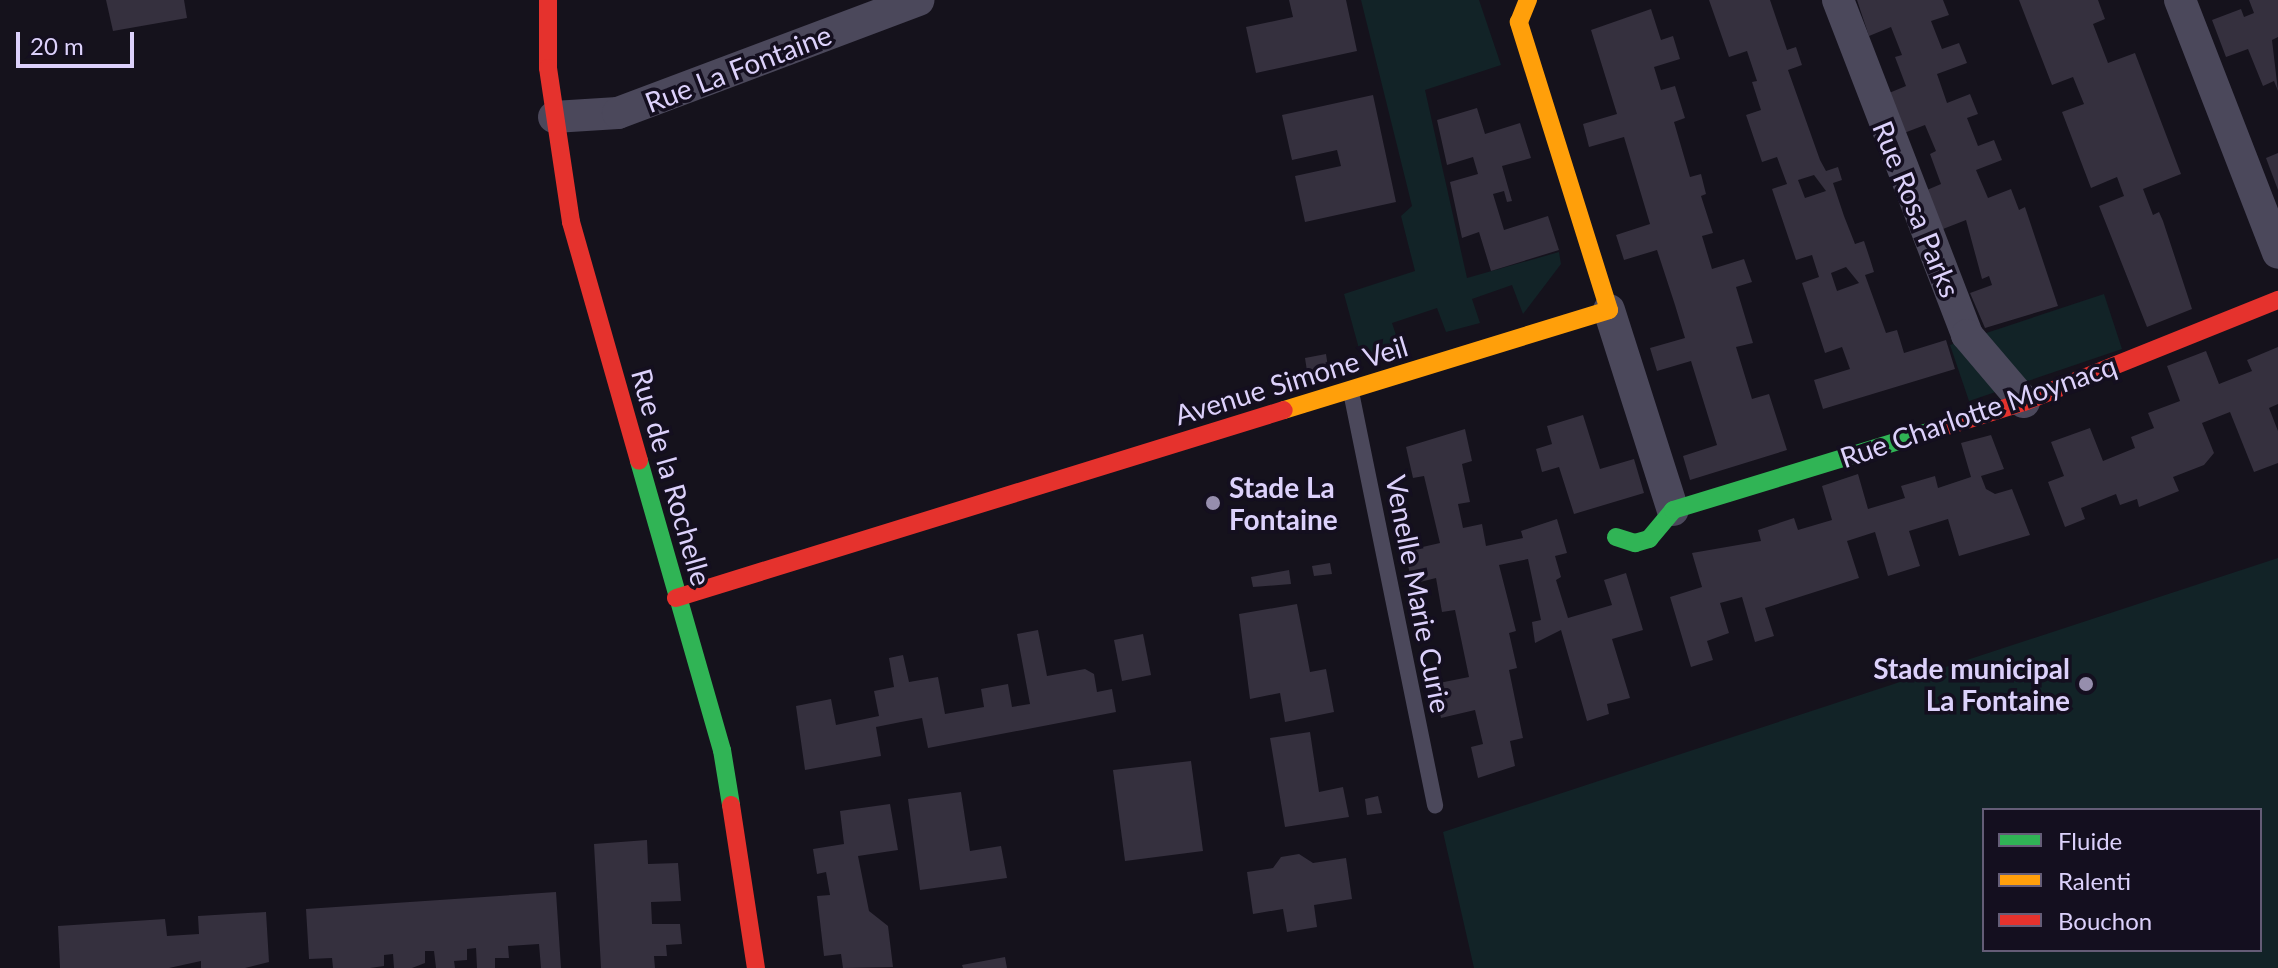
<!DOCTYPE html>
<html>
<head>
<meta charset="utf-8">
<style>
  body { margin:0 }
  #map { position:relative; width:2278px; height:968px; overflow:hidden; background:#15121c; font-family:Lato,sans-serif }
  div>[style] { position:absolute }
  [style*='--x'] { left:calc(var(--x)*1px); top:calc(var(--y)*1px); width:calc(var(--w)*1px); rotate:calc(var(--a)*1deg) }
  .green>* { inset:0; background:#122327 }
  .building>* { inset:0; background:#35303e }
  .lane>* { height:16px; margin:-8px; padding:0 8px; transform-origin:8px; border-radius:8px; background:#4b485b }
  .street>* { height:32px; margin:-16px; padding:0 16px; transform-origin:16px; border-radius:16px; background:#4b485b }
  .fast>* { height:18px; margin:-9px; padding:0 9px; transform-origin:9px; border-radius:9px; background:#30b455 }
  .slow>* { height:18px; margin:-9px; padding:0 9px; transform-origin:9px; border-radius:9px; background:#ff9f0a }
  .jam>* { height:18px; margin:-9px; padding:0 9px; transform-origin:9px; border-radius:9px; background:#e5322d }
  .dots>* { width:22px; height:22px; translate:-50% -50%; box-sizing:border-box; border:4px solid #140f1f; border-radius:50% }
  span { translate:-50% -50%; white-space:nowrap; text-align:center; line-height:1.15; -webkit-text-stroke:7px #140f1f; paint-order:stroke }
  .street-label { font-size:28px; color:#dcd1fb }
  .poi-label { font-size:28px; color:#dcd1fb; font-weight:700 }
  .left { translate:0 -50%; text-align:left }
  .right { translate:-100% -50%; text-align:right }
  .legend { position:absolute; left:1982px; top:808px; width:280px; height:144px; box-sizing:border-box; background:#140f1f; border:2px solid #645d77; margin:0; padding:10px 14px; list-style:none; font-size:24px; color:#dcd1fb }
  .legend li { display:flex; align-items:center; gap:16px; height:40px }
  .legend b { width:40px; border:2px solid #645d77 }
  .scale { position:absolute; left:16px; top:32px; width:118px; height:36px; box-sizing:border-box; border:4px solid #dcd1fb; border-top:0; padding-left:10px; font-size:24px; line-height:28px; white-space:nowrap; color:#dcd1fb; -webkit-text-stroke:6px #140f1f; paint-order:stroke }
</style>
</head>
<body>
<div id="map">
  <div class="green">
    <i style="clip-path:polygon(1361px 0,1479px 0,1501px 65px,1425px 90px,1467px 278px,1559px 252px,1561px 264px,1523px 314px,1512px 285px,1472px 299px,1480px 323px,1446px 332px,1437px 308px,1392px 323px,1400px 347px,1361px 356px,1344px 294px,1415px 271px,1401px 216px,1412px 206px)"></i>
    <i style="clip-path:polygon(2104px 294px,2122px 349px,1969px 401px,1950px 345px)"></i>
    <i style="clip-path:polygon(evenodd,2278px 558px,2278px 968px,1474px 968px,1443px 832px,2278px 558px,1984px 810px,2260px 810px,2260px 950px,1984px 950px,1984px 810px)"></i>
  </div>
  <div class="building">
    <i style="clip-path:polygon(106px 0,184px 0,187px 18px,113px 31px)"></i>
    <i style="clip-path:polygon(1289px 0,1346px 0,1357px 51px,1256px 73px,1246px 27px,1293px 17px)"></i>
    <i style="clip-path:polygon(evenodd,1709px 0,1770px 0,1787px 50px,1796px 47px,1802px 65px,1788px 70px,1820px 160px,1826px 171px,1838px 167px,1842px 180px,1833px 183px,1844px 216px,1855px 244px,1864px 241px,1870px 259px,1874px 272px,1865px 275px,1886px 333px,1897px 330px,1904px 353px,1946px 340px,1955px 369px,1823px 409px,1814px 380px,1850px 369px,1842px 347px,1825px 353px,1802px 283px,1819px 277px,1812px 255px,1796px 260px,1772px 189px,1787px 184px,1777px 157px,1762px 162px,1746px 115px,1761px 110px,1752px 82px,1757px 81px,1747px 51px,1729px 57px,1709px 0,1814px 175px,1826px 191px,1805px 198px,1798px 180px,1814px 175px,1709px 0,1846px 267px,1859px 283px,1837px 291px,1831px 273px,1846px 267px)"></i>
    <i style="clip-path:polygon(1857px 0,1943px 0,1949px 15px,1931px 21px,1942px 49px,1959px 43px,1967px 63px,1937px 74px,1947px 103px,1970px 94px,1978px 114px,1967px 118px,1978px 146px,1994px 140px,2002px 160px,1976px 170px,1988px 198px,2011px 189px,2019px 210px,2025px 207px,2058px 306px,1985px 328px,1970px 293px,1992px 285px,1989px 276px,1982px 279px,1966px 220px,1943px 229px,1927px 190px,1941px 184px,1930px 154px,1936px 151px,1925px 125px,1904px 133px,1889px 93px,1906px 86px,1895px 57px,1902px 55px,1891px 27px,1869px 36px)"></i>
    <i style="clip-path:polygon(2019px 0,2098px 0,2105px 19px,2093px 24px,2108px 63px,2135px 53px,2181px 174px,2143px 189px,2153px 215px,2159px 212px,2163px 221px,2192px 309px,2147px 327px,2099px 206px,2124px 196px,2117px 177px,2091px 188px,2062px 112px,2084px 104px,2073px 77px,2052px 85px)"></i>
    <i style="clip-path:polygon(2249px 0,2278px 0,2278px 37px,2272px 40px,2278px 91px,2274px 81px,2263px 86px,2248px 49px,2226px 57px,2212px 20px,2241px 9px,2244px 17px,2254px 13px)"></i>
    <i style="clip-path:polygon(1651px 9px,1661px 40px,1673px 36px,1680px 59px,1654px 67px,1661px 90px,1675px 86px,1685px 118px,1674px 122px,1690px 177px,1701px 174px,1706px 194px,1701px 196px,1713px 233px,1702px 236px,1712px 269px,1744px 259px,1752px 282px,1736px 287px,1753px 343px,1736px 347px,1752px 399px,1769px 394px,1787px 450px,1690px 480px,1683px 456px,1717px 445px,1691px 361px,1657px 371px,1650px 348px,1685px 338px,1675px 305px,1657px 250px,1624px 260px,1616px 235px,1650px 224px,1624px 137px,1589px 147px,1583px 124px,1617px 114px,1591px 30px)"></i>
    <i style="clip-path:polygon(1373px 95px,1396px 202px,1305px 222px,1295px 176px,1341px 166px,1337px 150px,1292px 160px,1282px 115px)"></i>
    <i style="clip-path:polygon(1477px 108px,1485px 134px,1520px 123px,1531px 158px,1502px 166px,1512px 201px,1507px 202px,1504px 191px,1493px 194px,1504px 230px,1548px 216px,1559px 250px,1491px 271px,1479px 232px,1462px 238px,1450px 182px,1478px 174px,1473px 157px,1447px 165px,1437px 120px)"></i>
    <i style="clip-path:polygon(2278px 153px,2278px 190px,2266px 158px)"></i>
    <i style="clip-path:polygon(2278px 347px,2278px 404px,2269px 408px,2278px 431px,2278px 463px,2254px 472px,2230px 412px,2202px 423px,2214px 453px,2204px 465px,2173px 477px,2179px 491px,2139px 507px,2137px 499px,2120px 505px,2116px 494px,2081px 508px,2085px 519px,2065px 527px,2048px 482px,2064px 476px,2051px 442px,2090px 428px,2103px 461px,2135px 448px,2131px 437px,2154px 428px,2148px 413px,2180px 401px,2167px 366px,2206px 351px,2219px 384px,2252px 371px,2247px 360px)"></i>
    <i style="clip-path:polygon(1326px 354px,1328px 367px,1307px 371px,1305px 358px)"></i>
    <i style="clip-path:polygon(1583px 415px,1600px 469px,1634px 459px,1644px 493px,1574px 514px,1559px 467px,1542px 472px,1536px 449px,1552px 444px,1547px 426px)"></i>
    <i style="clip-path:polygon(1465px 429px,1472px 461px,1462px 464px,1470px 502px,1458px 504px,1463px 528px,1482px 524px,1486px 546px,1523px 538px,1521px 531px,1557px 519px,1567px 553px,1555px 556px,1561px 577px,1556px 580px,1568px 618px,1612px 605px,1604px 580px,1626px 573px,1643px 630px,1612px 639px,1630px 698px,1607px 704px,1609px 714px,1587px 721px,1561px 630px,1535px 643px,1532px 622px,1541px 620px,1528px 559px,1499px 565px,1516px 631px,1509px 633px,1517px 668px,1509px 670px,1523px 738px,1510px 741px,1515px 766px,1478px 778px,1471px 747px,1483px 744px,1475px 710px,1441px 718px,1434px 684px,1469px 677px,1455px 610px,1442px 612px,1436px 578px,1412px 584px,1405px 551px,1440px 543px,1424px 476px,1413px 478px,1406px 447px)"></i>
    <i style="clip-path:polygon(1991px 435px,2004px 469px,1981px 476px,1986px 489px,1995px 494px,2012px 489px,2030px 535px,1959px 556px,1948px 519px,1909px 531px,1920px 566px,1888px 576px,1875px 532px,1847px 541px,1859px 578px,1765px 608px,1774px 636px,1755px 642px,1742px 597px,1720px 603px,1729px 633px,1707px 641px,1713px 660px,1691px 667px,1670px 597px,1702px 587px,1692px 553px,1761px 541px,1758px 530px,1794px 518px,1798px 530px,1832px 520px,1822px 486px,1858px 474px,1868px 509px,1905px 498px,1901px 486px,1935px 476px,1938px 488px,1971px 477px,1961px 443px)"></i>
    <i style="clip-path:polygon(1330px 563px,1332px 574px,1314px 576px,1312px 566px)"></i>
    <i style="clip-path:polygon(1289px 570px,1291px 584px,1253px 587px,1251px 577px)"></i>
    <i style="clip-path:polygon(1297px 604px,1310px 672px,1326px 669px,1334px 712px,1285px 722px,1280px 693px,1250px 699px,1239px 614px)"></i>
    <i style="clip-path:polygon(1038px 630px,1047px 676px,1085px 669px,1094px 674px,1097px 692px,1112px 689px,1116px 712px,928px 748px,922px 718px,901px 722px,876px 727px,881px 756px,805px 770px,796px 706px,831px 699px,836px 725px,879px 716px,874px 691px,894px 687px,889px 658px,903px 655px,909px 682px,938px 677px,945px 714px,984px 707px,981px 689px,1008px 684px,1012px 707px,1030px 704px,1017px 634px)"></i>
    <i style="clip-path:polygon(1143px 634px,1151px 675px,1122px 681px,1114px 640px)"></i>
    <i style="clip-path:polygon(1310px 732px,1319px 792px,1343px 787px,1349px 817px,1285px 827px,1270px 738px)"></i>
    <i style="clip-path:polygon(1191px 761px,1203px 851px,1125px 861px,1113px 770px)"></i>
    <i style="clip-path:polygon(961px 792px,970px 851px,1001px 846px,1007px 878px,920px 890px,908px 799px)"></i>
    <i style="clip-path:polygon(1378px 796px,1382px 813px,1367px 815px,1365px 799px)"></i>
    <i style="clip-path:polygon(890px 804px,898px 850px,858px 856px,869px 911px,888px 926px,893px 967px,843px 968px,841px 954px,824px 956px,817px 896px,830px 895px,826px 872px,817px 874px,813px 849px,844px 844px,840px 811px)"></i>
    <i style="clip-path:polygon(647px 840px,648px 864px,678px 863px,681px 901px,651px 902px,652px 924px,680px 924px,682px 944px,666px 945px,667px 956px,654px 956px,655px 968px,601px 968px,594px 844px)"></i>
    <i style="clip-path:polygon(1299px 854px,1313px 863px,1346px 858px,1352px 899px,1314px 905px,1317px 927px,1287px 932px,1283px 909px,1253px 914px,1247px 872px,1273px 868px,1281px 857px)"></i>
    <i style="clip-path:polygon(556px 892px,561px 968px,541px 968px,539px 944px,508px 946px,509px 958px,495px 958px,495px 968px,477px 968px,476px 948px,467px 949px,467px 960px,454px 961px,455px 968px,436px 968px,434px 951px,425px 951px,425px 963px,412px 968px,394px 968px,393px 954px,384px 955px,384px 966px,370px 968px,333px 968px,332px 958px,309px 959px,306px 909px)"></i>
    <i style="clip-path:polygon(266px 912px,269px 962px,245px 968px,201px 968px,201px 961px,169px 968px,60px 968px,58px 926px,165px 919px,167px 936px,199px 934px,198px 916px)"></i>
    <i style="clip-path:polygon(1005px 957px,1007px 968px,963px 968px,962px 965px)"></i>
  </div>
  <div class="lane">
    <i style="--x:1351;--y:392;--w:422;--a:78.5"></i>
  </div>
  <div class="street">
    <i style="--x:1838;--y:0;--w:359;--a:68.9"></i>
    <i style="--x:1967;--y:335;--w:88;--a:49.6"></i>
    <i style="--x:2180;--y:0;--w:271;--a:68.8"></i>
    <i style="--x:554;--y:117;--w:64;--a:-3.6"></i>
    <i style="--x:618;--y:113;--w:321;--a:-20.6"></i>
    <i style="--x:1609;--y:310;--w:210;--a:72.3"></i>
  </div>
  <div class="fast">
    <i style="--x:639;--y:461;--w:301;--a:74"></i>
    <i style="--x:722;--y:750;--w:56;--a:80.7"></i>
    <i style="--x:1616;--y:537;--w:20;--a:18"></i>
    <i style="--x:1635;--y:543;--w:15;--a:-16"></i>
    <i style="--x:1649;--y:539;--w:38;--a:-50"></i>
    <i style="--x:1673;--y:510;--w:280;--a:-17"></i>
  </div>
  <div class="slow">
    <i style="--x:1284;--y:410;--w:340;--a:-17.1"></i>
    <i style="--x:1609;--y:310;--w:302;--a:-107.4"></i>
    <i style="--x:1519;--y:22;--w:24;--a:-68"></i>
  </div>
  <div class="jam">
    <i style="--x:548;--y:0;--w:68;--a:90"></i>
    <i style="--x:548;--y:68;--w:156;--a:81.5"></i>
    <i style="--x:571;--y:222;--w:248;--a:74.1"></i>
    <i style="--x:1941;--y:428;--w:87;--a:-17.4"></i>
    <i style="--x:2024;--y:402;--w:274;--a:-21.9"></i>
    <i style="--x:676;--y:598;--w:636;--a:-17.18"></i>
    <i style="--x:731;--y:805;--w:165;--a:81.3"></i>
  </div>
  <div class="dots">
    <i style="left:1213px;top:503px;background:#968ead"></i>
    <i style="left:2086px;top:684px;background:#968ead"></i>
  </div>
  <div class="street-label">
    <span style="left:738px;top:68px;rotate:-21deg">Rue La Fontaine</span>
    <span style="left:1917px;top:209px;rotate:68deg">Rue Rosa Parks</span>
    <span style="left:1291px;top:380px;rotate:-17deg">Avenue Simone Veil</span>
    <span style="left:1978px;top:411px;rotate:-19deg">Rue Charlotte Moynacq</span>
    <span style="left:672px;top:477px;rotate:74deg">Rue de la Rochelle</span>
    <span style="left:1419px;top:594px;rotate:79deg">Venelle Marie Curie</span>
  </div>
  <div class="poi-label">
    <span class="left" style="left:1229px;top:503px">Stade La<br>Fontaine</span>
    <span class="right" style="left:2070px;top:684px">Stade municipal<br>La Fontaine</span>
  </div>
  <ul class="legend">
  <li><b style="height:10px;background:#30b455"></b>Fluide</li>
  <li><b style="height:10px;background:#ff9f0a"></b>Ralenti</li>
  <li><b style="height:10px;background:#e5322d"></b>Bouchon</li>
  </ul>
  <div class="scale">20 m</div>
</div>
</body>
</html>
